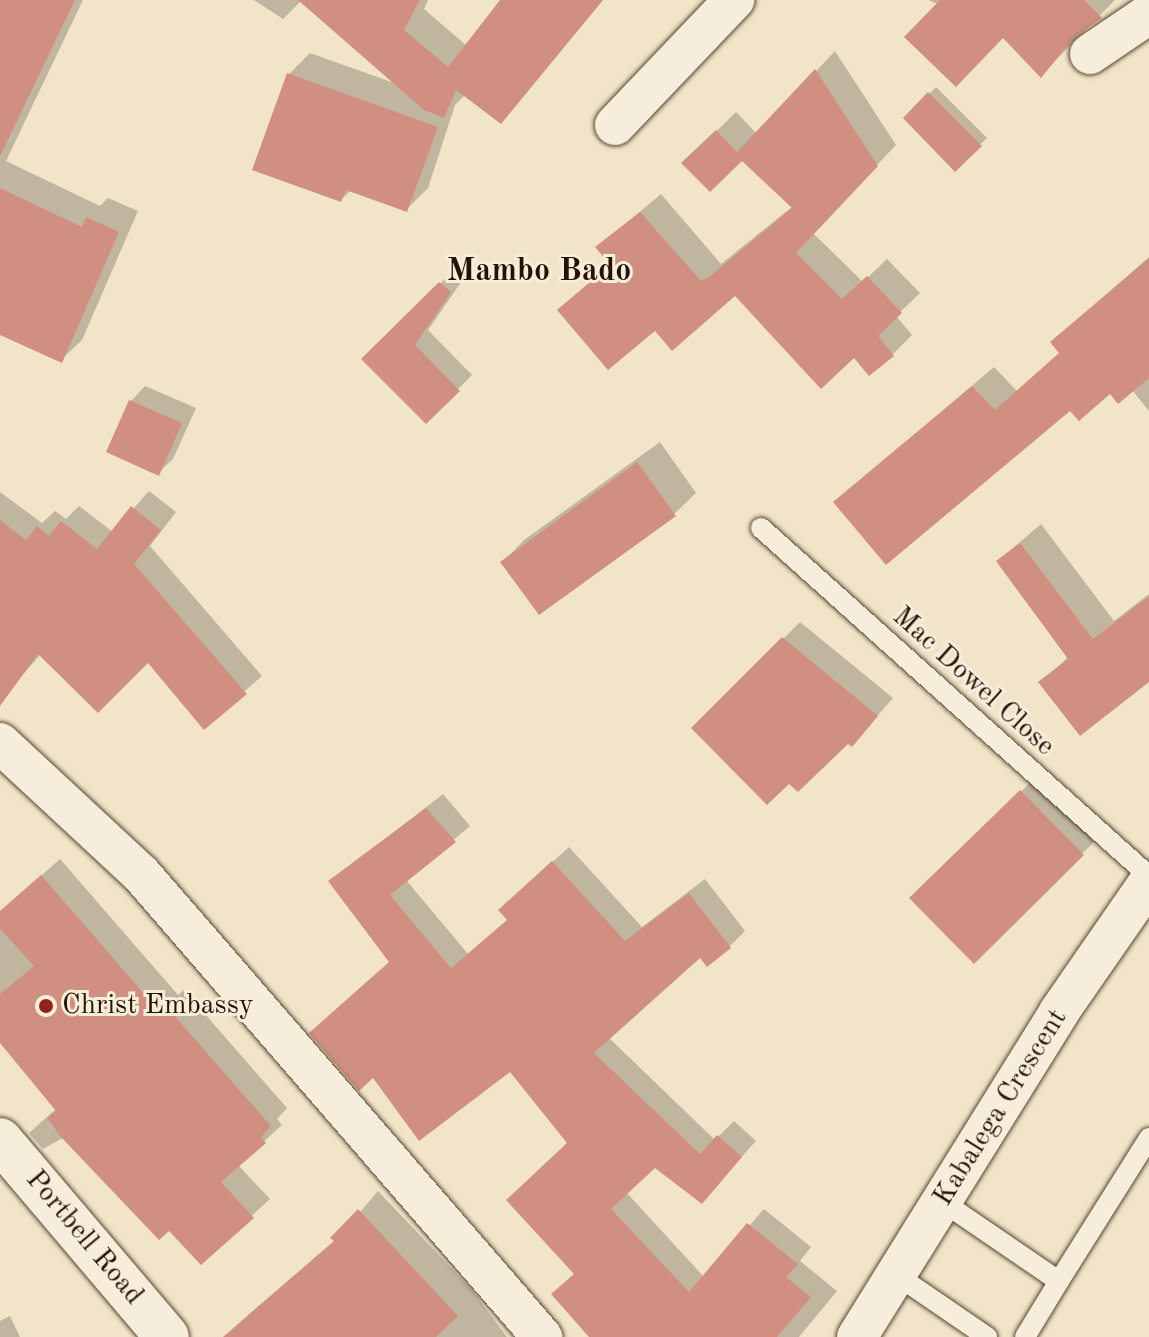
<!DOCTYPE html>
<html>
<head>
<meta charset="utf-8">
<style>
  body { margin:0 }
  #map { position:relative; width:1149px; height:1337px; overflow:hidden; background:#f1e4c8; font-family:"Old Standard TT",serif }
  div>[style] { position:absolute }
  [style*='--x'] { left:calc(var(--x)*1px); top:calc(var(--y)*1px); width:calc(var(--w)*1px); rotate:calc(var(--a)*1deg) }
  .shadow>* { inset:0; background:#0003 }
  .building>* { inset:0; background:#d08f81 }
  .roads { filter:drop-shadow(0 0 2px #594632) drop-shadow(0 0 2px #594632) }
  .service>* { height:20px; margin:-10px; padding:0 10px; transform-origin:10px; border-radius:10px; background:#f6eddb }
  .minor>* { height:40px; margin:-20px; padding:0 20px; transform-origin:20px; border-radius:20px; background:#f6eddb }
  .secondary>* { height:44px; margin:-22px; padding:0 22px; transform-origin:22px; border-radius:22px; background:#f6eddb }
  .dots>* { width:22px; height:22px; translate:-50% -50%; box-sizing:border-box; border:4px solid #f6eddb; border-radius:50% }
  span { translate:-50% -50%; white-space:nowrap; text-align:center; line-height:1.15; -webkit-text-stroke:6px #f6eddb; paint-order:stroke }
  .street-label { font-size:28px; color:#261200 }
  .poi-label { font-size:28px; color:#261200 }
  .left { translate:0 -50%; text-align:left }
  .quarter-label { font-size:32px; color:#261200; font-weight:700 }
</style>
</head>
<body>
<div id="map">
  <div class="shadow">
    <i style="clip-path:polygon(0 0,83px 0,6px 161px,100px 206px,108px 198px,138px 211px,82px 340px,61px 360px,0 333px)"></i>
    <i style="clip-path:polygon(254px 0,428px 0,424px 9px,467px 46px,504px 0,603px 0,501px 121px,466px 94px,455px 105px,428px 188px,407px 209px,352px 189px,341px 200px,289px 74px,310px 53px,397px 84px,302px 0,283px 19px)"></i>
    <i style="clip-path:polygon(929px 0,1115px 0,1041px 75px,1003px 36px)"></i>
    <i style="clip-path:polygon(835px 51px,896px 145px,813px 233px,863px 282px,887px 259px,920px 293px,896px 316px,912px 335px,893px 354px,869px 373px,855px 355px,736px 293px,655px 328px,559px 311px,611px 264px,598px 247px,661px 194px,721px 264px,793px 206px,742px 158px,684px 163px,736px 112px,757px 134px)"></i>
    <i style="clip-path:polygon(936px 87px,987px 138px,955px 169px,906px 118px)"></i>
    <i style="clip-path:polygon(1149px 257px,1149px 411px,1132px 390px,1111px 391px,836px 502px,994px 367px,1017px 391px,1061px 352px,1052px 342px)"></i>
    <i style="clip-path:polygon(454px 270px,464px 278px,428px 330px,472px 375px,426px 422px,364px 359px)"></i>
    <i style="clip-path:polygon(145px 386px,196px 408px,173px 459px,158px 473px,131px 401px)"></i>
    <i style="clip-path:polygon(660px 442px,696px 493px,674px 514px,503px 562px,524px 540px)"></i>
    <i style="clip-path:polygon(149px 491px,176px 512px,150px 546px,262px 676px,204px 727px,148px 660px,41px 654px,12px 687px,0 678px,0 492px,42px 523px,55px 511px,66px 519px,79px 506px,113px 532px)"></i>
    <i style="clip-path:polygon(1041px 524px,1114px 621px,1149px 594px,1149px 680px,1041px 683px,1069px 656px,998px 561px)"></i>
    <i style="clip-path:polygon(800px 622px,893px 698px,852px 745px,848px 742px,789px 781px,694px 728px)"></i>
    <i style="clip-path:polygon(1043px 770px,1104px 832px,974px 961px,912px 898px)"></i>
    <i style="clip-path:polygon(443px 794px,470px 826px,406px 880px,468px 954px,509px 919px,516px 895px,569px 847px,642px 927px,705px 879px,745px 931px,730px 946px,700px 955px,608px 1037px,715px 1140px,734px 1121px,756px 1141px,702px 1201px,655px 1166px,626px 1192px,704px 1277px,764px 1209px,811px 1247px,800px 1261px,837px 1291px,799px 1337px,592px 1337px,576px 1273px,570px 1143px,510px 1069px,391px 961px,331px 881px)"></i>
    <i style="clip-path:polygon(60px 859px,178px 995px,184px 990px,287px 1108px,277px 1119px,282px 1125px,238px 1165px,270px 1199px,201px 1262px,79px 1129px,43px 1149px,29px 1133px,57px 1108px,0 1041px,0 912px)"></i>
    <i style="clip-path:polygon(378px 1191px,471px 1289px,507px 1337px,232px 1337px,230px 1334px,249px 1314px,336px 1240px)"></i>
    <i style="clip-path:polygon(10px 1316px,20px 1337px,0 1337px,0 1321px)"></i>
  </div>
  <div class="building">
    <i style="clip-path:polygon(0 0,75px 0,0 156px)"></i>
    <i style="clip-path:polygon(298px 0,420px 0,404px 30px,448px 67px,500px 0,603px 0,501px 124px,456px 90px,444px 118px,424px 110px)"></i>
    <i style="clip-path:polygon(940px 0,1084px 0,1102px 18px,1076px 35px,1041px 78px,1003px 38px,956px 87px,904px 37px)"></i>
    <i style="clip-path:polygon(815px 69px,878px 166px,796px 253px,842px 299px,867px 276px,902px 313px,878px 336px,894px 356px,869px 376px,854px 358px,821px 389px,735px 296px,672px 351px,655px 331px,608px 370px,557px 310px,610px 265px,595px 247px,640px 212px,701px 281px,709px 277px,792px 208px,742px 161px,710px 192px,681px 163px,716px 130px,737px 152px)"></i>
    <i style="clip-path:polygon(287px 73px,438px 127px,407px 212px,346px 190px,341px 202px,252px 170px)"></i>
    <i style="clip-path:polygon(928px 92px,982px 146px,955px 172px,903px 118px)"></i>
    <i style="clip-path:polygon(0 188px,82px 227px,86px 217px,119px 232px,62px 363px,0 335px)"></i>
    <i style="clip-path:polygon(1149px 258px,1149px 378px,1118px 404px,1110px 394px,1079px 421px,1070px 411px,886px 565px,833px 502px,972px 386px,995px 410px,1059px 353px,1050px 342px)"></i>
    <i style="clip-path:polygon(439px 282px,451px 292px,415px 345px,460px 391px,426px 424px,361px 359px)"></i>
    <i style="clip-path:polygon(129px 400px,182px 423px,159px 476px,106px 452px)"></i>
    <i style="clip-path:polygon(637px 462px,676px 516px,539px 615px,500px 562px)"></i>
    <i style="clip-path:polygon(131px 506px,161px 530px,134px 564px,247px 694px,204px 730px,148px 663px,98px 713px,38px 654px,0 706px,0 520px,26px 540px,37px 526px,49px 536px,61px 521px,97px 549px)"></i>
    <i style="clip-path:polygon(1020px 543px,1093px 639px,1149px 596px,1149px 682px,1080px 736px,1038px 682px,1068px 659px,996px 561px)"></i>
    <i style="clip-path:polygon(782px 637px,878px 716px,852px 747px,848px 744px,798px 792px,789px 784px,767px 805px,691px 728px)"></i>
    <i style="clip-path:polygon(1020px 790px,1084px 855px,974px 964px,909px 898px)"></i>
    <i style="clip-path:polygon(426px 808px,456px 842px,390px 895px,451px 968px,507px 920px,498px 910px,552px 861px,625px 941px,689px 893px,731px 948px,707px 967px,700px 958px,594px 1053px,700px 1154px,717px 1135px,742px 1157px,702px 1204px,655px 1168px,611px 1209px,689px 1292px,747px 1223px,798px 1264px,786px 1277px,811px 1297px,777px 1337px,589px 1337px,551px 1294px,574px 1274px,506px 1200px,567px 1143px,510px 1072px,419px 1141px,373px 1078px,359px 1091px,309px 1033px,389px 962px,328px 881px)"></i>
    <i style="clip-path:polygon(41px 875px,159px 1011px,165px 1005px,271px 1126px,261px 1137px,266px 1143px,221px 1182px,254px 1218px,201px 1265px,169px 1231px,159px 1240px,60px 1136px,47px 1118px,56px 1111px,0 1043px,0 994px,34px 966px,0 929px,0 911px)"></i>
    <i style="clip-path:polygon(358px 1209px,458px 1316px,436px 1337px,223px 1337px,334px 1241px,330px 1238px)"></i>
  </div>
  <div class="roads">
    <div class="service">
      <i style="--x:761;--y:528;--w:521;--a:41.89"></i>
      <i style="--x:943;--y:1202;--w:140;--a:34.3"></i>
      <i style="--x:1059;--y:1281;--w:169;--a:-57.8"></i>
      <i style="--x:898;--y:1276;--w:108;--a:34.4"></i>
      <i style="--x:1025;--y:1337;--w:66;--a:-58.7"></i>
    </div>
    <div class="minor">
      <i style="--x:1090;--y:54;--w:71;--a:-34.1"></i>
      <i style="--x:615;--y:125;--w:173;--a:-46.4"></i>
      <i style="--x:0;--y:743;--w:192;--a:42.9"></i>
      <i style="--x:141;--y:874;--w:613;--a:49.1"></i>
      <i style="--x:857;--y:1337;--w:383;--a:-58.1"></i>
      <i style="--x:1059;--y:1012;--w:158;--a:-55.3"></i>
    </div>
    <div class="secondary">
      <i style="--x:0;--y:1140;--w:258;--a:49.7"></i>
    </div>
  </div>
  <div class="dots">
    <i style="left:46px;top:1006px;background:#8f2418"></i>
  </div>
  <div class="street-label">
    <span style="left:973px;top:682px;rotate:42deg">Mac Dowel Close</span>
    <span style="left:1001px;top:1108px;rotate:-58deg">Kabalega Crescent</span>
    <span style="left:84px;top:1238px;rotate:50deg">Portbell Road</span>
  </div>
  <div class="poi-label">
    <span class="left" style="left:62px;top:1006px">Christ Embassy</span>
  </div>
  <div class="quarter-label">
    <span style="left:539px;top:272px">Mambo Bado</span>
  </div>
</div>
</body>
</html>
